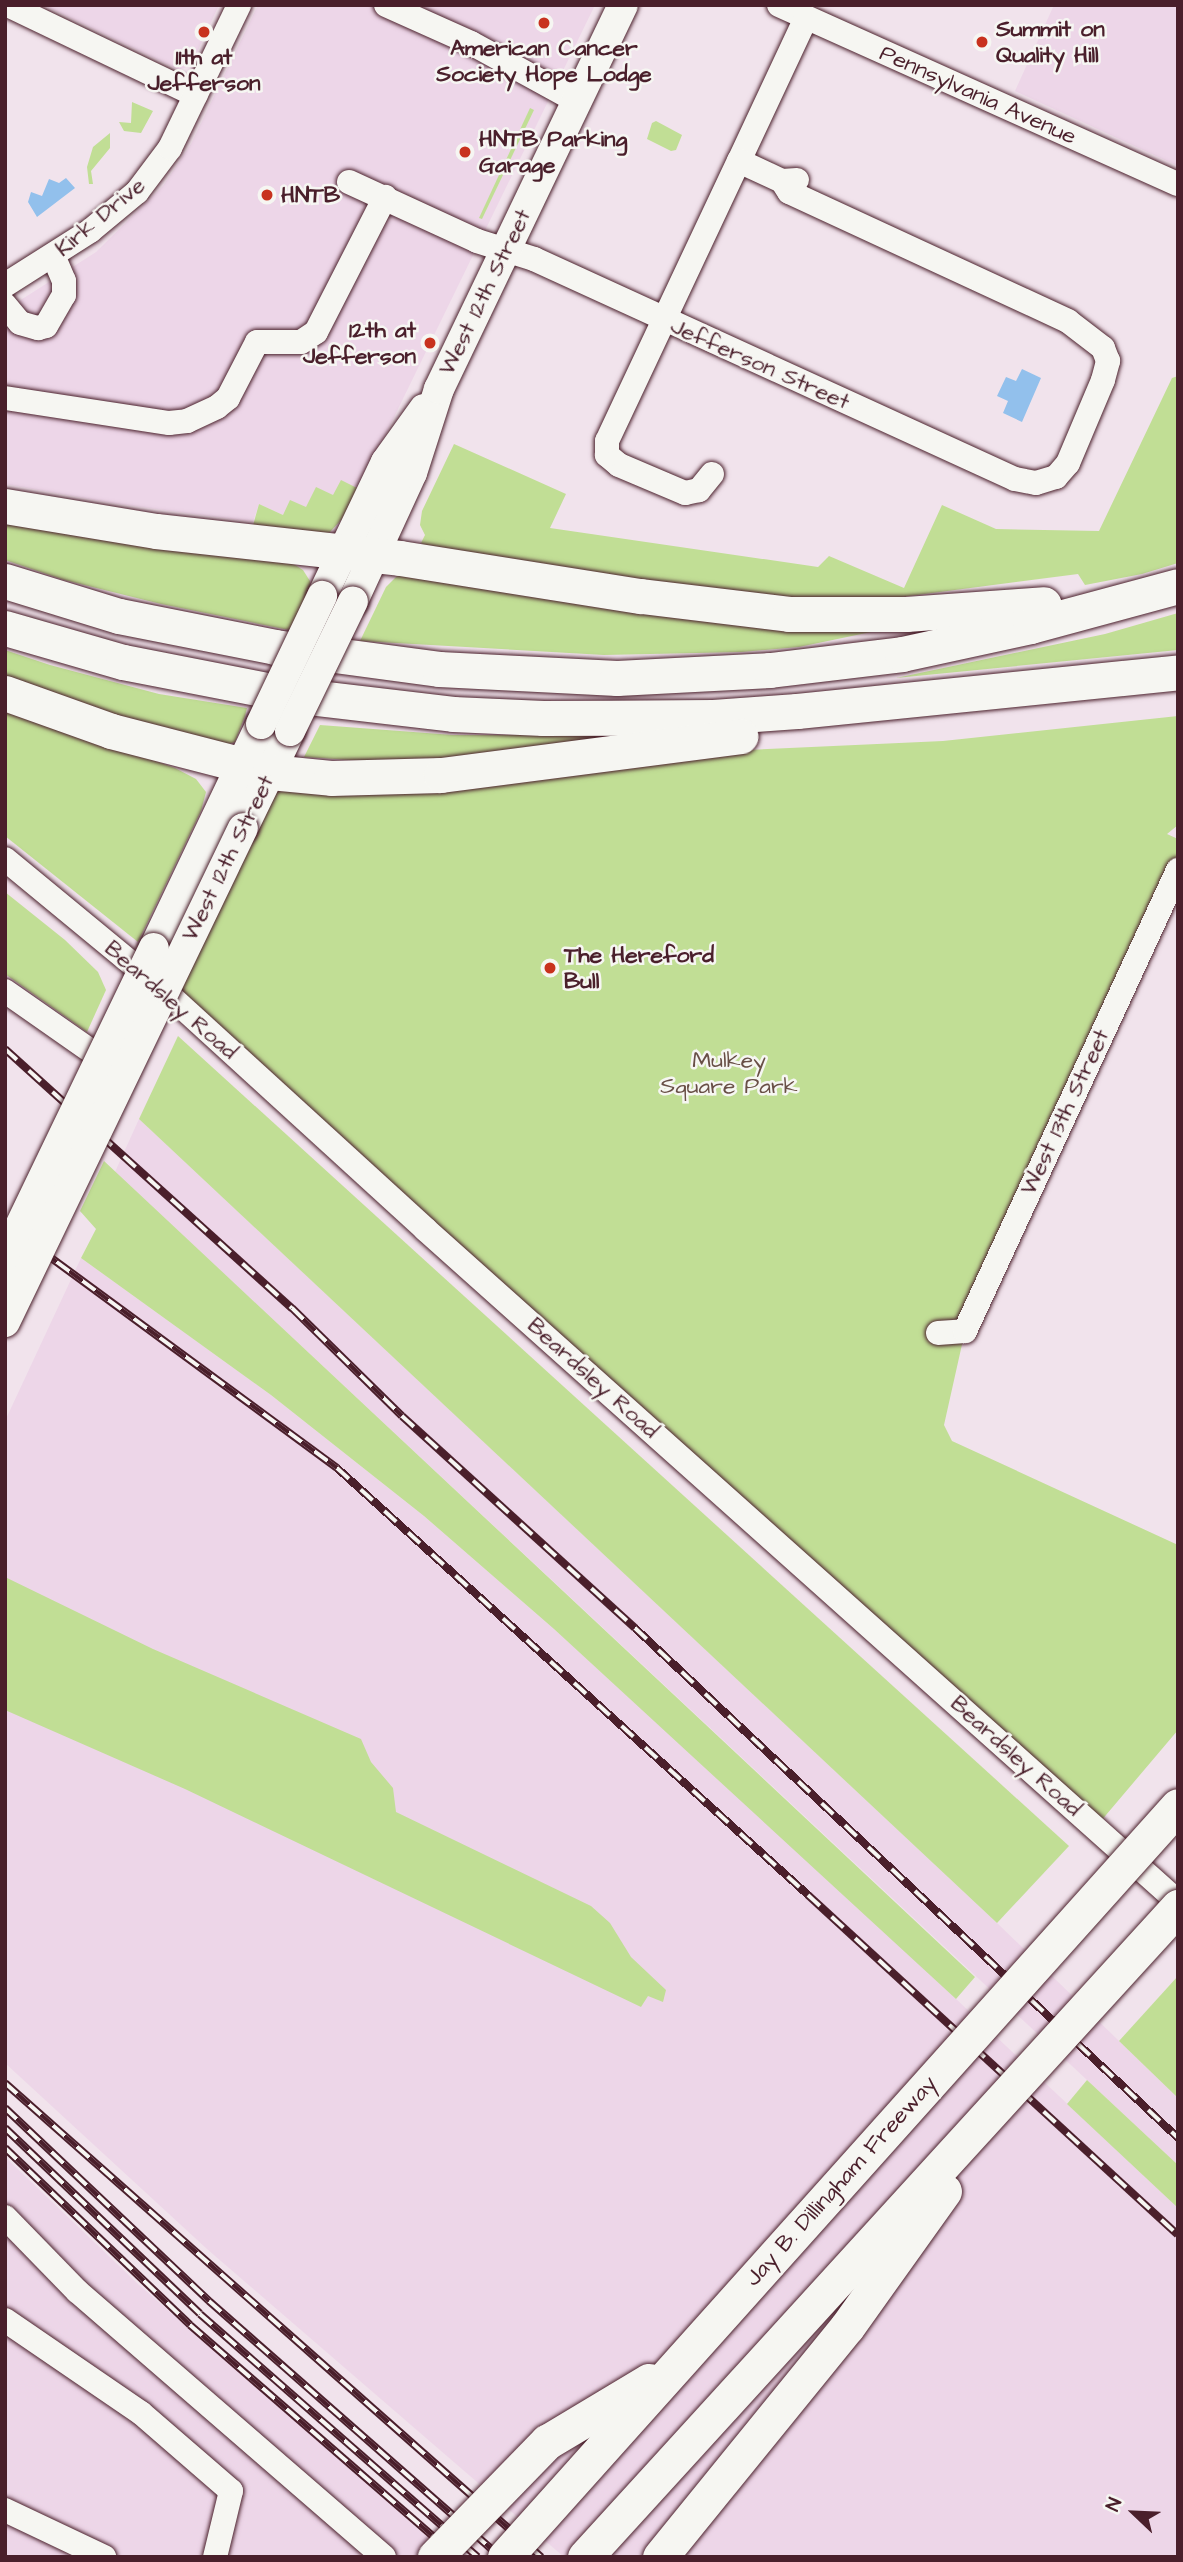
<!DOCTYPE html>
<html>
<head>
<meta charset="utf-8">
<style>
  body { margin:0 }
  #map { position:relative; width:1183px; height:2562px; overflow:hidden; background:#f1e3ec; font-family:"Architects Daughter",sans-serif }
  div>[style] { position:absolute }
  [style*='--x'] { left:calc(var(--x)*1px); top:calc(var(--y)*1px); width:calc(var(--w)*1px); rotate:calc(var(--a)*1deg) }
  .built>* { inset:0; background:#edd6e8 }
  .green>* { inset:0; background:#c1de95 }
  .water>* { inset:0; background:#92c0ec }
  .roads { filter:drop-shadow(0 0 2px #4a1f2b) drop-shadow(0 0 2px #4a1f2b) }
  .minor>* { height:24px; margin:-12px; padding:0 12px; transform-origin:12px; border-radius:12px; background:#f6f6f2 }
  .major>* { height:30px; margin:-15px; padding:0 15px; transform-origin:15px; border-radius:15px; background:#f6f6f2 }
  .highway>* { height:35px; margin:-17.5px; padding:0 17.5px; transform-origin:17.5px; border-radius:17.5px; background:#f6f6f2 }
  .rail>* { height:8px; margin-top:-4px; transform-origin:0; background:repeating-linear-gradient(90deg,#f6f6f2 0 16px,#4a1f2b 0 32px); box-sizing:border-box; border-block:2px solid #4a1f2b }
  .bridges { filter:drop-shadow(0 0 2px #4a1f2b) drop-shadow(0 0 2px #4a1f2b) }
  .minor-bridge>* { height:24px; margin:-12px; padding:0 12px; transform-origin:12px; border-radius:12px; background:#f6f6f2 }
  .major-bridge>* { height:30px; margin:-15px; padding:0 15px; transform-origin:15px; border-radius:15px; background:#f6f6f2 }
  .highway-bridge>* { height:35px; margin:-17.5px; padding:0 17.5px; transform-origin:17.5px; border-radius:17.5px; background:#f6f6f2 }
  .dots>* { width:19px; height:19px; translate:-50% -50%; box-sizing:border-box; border:4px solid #f6f6f2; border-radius:50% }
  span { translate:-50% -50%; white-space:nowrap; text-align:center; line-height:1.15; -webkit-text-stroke:5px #f6f6f2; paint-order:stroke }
  .poi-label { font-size:23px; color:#4a1f2b; font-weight:700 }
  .left { translate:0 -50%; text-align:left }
  .right { translate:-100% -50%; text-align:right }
  .street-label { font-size:23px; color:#4a1f2b }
  .park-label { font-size:23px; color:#684f46 }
  .frame { position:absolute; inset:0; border:7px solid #4a1f2b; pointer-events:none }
  .north { position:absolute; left:1099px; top:2478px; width:70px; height:70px; -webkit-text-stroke:5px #f6f6f2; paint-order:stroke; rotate:293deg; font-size:19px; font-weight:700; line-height:28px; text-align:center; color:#4a1f2b }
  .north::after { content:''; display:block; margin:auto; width:24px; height:32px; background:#4a1f2b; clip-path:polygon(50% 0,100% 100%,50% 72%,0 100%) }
</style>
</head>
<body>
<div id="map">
  <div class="built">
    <i style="clip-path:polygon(43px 5px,219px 5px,191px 65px,179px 70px)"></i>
    <i style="clip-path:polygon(258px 5px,595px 5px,359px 489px,283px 515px,259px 504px,253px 522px,111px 503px,5px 484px,5px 310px,96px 252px,163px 186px,191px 144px)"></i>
    <i style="clip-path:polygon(1054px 5px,1178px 5px,1178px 166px,1015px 91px)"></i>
    <i style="clip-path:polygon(139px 1119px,997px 1923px,1178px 2098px,1178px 2165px,115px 1172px)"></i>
    <i style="clip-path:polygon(81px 1258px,271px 1395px,424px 1516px,554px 1629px,869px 1917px,1178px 2208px,1178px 2557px,564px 2557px,207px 2249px,5px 2063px,5px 1421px)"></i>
    <i style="clip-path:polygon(5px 2157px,138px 2284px,450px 2557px,5px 2557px)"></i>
  </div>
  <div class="green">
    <i style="clip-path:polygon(132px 102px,153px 111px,141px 133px,124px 131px,119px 122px,131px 123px)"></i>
    <i style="clip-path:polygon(530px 108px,534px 110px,482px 219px,479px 218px)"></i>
    <i style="clip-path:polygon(656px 121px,682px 135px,676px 150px,671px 151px,647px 139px,652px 123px)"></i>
    <i style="clip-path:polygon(110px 133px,110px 148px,91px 171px,93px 184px,89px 184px,87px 167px,93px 147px)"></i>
    <i style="clip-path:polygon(1178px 376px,1178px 563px,1142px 574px,1085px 585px,1078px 574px,894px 598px,771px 603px,427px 547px,421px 543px,425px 535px,420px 525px,422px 511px,454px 444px,566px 494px,550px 528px,818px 567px,829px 556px,904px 588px,942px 505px,996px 529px,1099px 531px,1172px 378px)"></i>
    <i style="clip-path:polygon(341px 480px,359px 489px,343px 518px,330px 532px,324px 535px,252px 529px,259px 504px,283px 515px,290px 500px,306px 507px,316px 487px,333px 495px)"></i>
    <i style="clip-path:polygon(5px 519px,292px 563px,303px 570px,310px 581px,310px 590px,289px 630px,161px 604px,64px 580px,5px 560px)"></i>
    <i style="clip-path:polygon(399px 574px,864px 628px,871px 632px,799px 647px,742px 652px,604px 655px,360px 641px,386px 587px)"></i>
    <i style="clip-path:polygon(1178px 613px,1178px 650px,896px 678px,1105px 634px)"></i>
    <i style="clip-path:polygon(5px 650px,50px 665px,159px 694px,247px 708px,245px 716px,235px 742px,225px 745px,154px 733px,5px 677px)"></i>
    <i style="clip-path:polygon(5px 707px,175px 768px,196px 779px,206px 792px,201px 811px,138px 942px,5px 836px)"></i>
    <i style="clip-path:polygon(1178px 716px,1178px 825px,1167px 834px,1178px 839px,1178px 870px,965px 1331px,944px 1425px,952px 1441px,1178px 1545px,1178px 1730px,1095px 1828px,160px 999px,270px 772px,943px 741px)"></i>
    <i style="clip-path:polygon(320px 725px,453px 735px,655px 735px,473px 760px,365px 761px,304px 757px)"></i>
    <i style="clip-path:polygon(5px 892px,65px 940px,98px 972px,106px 990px,87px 1032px,5px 974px)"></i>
    <i style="clip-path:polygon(178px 1036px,1069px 1846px,997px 1923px,139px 1119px)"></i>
    <i style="clip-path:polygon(104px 1161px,975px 1977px,956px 1999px,554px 1629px,424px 1516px,271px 1395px,81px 1258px,96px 1229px,80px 1211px)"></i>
    <i style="clip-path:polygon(5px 1577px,153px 1649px,361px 1739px,371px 1762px,393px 1788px,396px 1812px,591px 1906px,610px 1923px,631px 1957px,666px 1990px,663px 2002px,648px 1996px,641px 2007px,185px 1789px,5px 1710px)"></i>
    <i style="clip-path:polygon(1178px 1976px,1178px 2098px,1119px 2041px)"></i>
    <i style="clip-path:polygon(1087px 2080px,1178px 2165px,1178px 2208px,1067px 2104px)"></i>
  </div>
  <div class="water">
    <i style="clip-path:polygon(66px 178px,75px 188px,37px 217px,28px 202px,31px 192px,42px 196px,49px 179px,59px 183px)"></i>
    <i style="clip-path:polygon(1022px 369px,1041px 378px,1022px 422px,1003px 413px,1008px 401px,997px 396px,1006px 377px,1016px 381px)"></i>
  </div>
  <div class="roads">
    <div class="minor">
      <i style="--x:8;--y:5;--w:208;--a:25.6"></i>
      <i style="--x:386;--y:5;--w:93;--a:24.1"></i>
      <i style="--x:471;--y:43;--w:121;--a:28.7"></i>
      <i style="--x:779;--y:5;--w:437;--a:24.2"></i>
      <i style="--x:739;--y:161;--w:158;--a:-64.9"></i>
      <i style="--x:349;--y:182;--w:141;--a:24.7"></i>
      <i style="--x:477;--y:241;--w:60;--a:17.5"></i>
      <i style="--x:534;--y:259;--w:529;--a:24.58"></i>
      <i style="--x:1015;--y:479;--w:21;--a:11"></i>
      <i style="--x:1036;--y:483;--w:21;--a:-17"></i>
      <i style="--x:1056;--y:477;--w:18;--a:-49"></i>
      <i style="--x:1068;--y:463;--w:90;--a:-67.1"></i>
      <i style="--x:1103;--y:380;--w:20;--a:-75"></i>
      <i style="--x:1108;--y:361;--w:14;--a:-111"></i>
      <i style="--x:1103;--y:348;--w:44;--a:-142.4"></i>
      <i style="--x:1068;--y:321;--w:307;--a:-155.2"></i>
      <i style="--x:789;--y:192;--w:13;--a:-122"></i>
      <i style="--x:5;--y:285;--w:101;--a:-32.4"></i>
      <i style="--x:90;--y:231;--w:61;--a:-39.7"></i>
      <i style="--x:137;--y:192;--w:55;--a:-53.1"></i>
      <i style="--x:170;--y:148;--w:159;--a:-64.2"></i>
      <i style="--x:5;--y:305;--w:23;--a:50"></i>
      <i style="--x:20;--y:323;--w:19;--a:16"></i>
      <i style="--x:38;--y:328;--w:8;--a:-14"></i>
      <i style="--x:46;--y:326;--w:36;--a:-60"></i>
      <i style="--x:64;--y:295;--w:14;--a:-90"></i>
      <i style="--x:64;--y:281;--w:26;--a:-113"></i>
      <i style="--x:5;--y:398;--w:166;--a:8.7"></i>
      <i style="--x:169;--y:423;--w:18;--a:-6"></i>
      <i style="--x:187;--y:421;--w:33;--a:-25"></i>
      <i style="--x:217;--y:407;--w:14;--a:-39"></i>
      <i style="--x:228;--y:398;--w:63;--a:-62.6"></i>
      <i style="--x:257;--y:342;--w:44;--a:0"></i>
      <i style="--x:301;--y:342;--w:18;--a:-34"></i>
      <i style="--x:316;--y:332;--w:152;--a:-62.9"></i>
      <i style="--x:712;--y:474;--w:21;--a:129"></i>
      <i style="--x:699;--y:490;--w:14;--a:168"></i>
      <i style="--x:685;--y:493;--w:72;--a:-157"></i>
      <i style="--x:619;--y:465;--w:16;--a:-140"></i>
      <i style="--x:607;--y:455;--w:14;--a:-90"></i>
      <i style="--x:607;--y:441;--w:310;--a:-64.8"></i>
      <i style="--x:739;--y:161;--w:47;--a:24.9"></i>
      <i style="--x:782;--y:181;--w:15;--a:-4"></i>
      <i style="--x:5;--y:859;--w:198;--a:39.5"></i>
      <i style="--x:158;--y:985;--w:362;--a:42.4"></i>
      <i style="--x:425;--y:1229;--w:1010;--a:41.79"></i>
      <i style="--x:5;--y:991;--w:101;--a:34.9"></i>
      <i style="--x:938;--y:1333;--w:27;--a:-4"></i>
      <i style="--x:965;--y:1331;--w:508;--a:-65.2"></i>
      <i style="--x:5;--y:2217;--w:103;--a:45.8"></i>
      <i style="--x:77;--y:2291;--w:406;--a:40.9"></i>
      <i style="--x:5;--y:2320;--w:165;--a:34.4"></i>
      <i style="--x:141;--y:2413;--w:119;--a:40.9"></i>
      <i style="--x:231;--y:2491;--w:68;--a:103.6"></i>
      <i style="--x:5;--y:2510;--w:110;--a:25.4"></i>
    </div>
    <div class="major">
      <i style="--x:322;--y:596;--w:148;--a:-64.5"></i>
      <i style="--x:386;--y:462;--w:65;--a:-54.4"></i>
      <i style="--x:353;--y:601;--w:141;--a:-65.3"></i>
      <i style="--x:412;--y:473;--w:88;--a:-72.2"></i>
      <i style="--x:439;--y:389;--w:426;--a:-64.4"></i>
      <i style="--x:243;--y:828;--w:108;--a:-64.1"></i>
      <i style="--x:154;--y:948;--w:248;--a:-64.5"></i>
    </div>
    <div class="highway">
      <i style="--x:5;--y:506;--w:153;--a:9.4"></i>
      <i style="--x:156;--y:531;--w:245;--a:6.3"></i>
      <i style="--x:400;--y:558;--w:244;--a:9"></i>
      <i style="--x:641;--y:596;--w:149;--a:6.9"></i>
      <i style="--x:789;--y:614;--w:117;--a:0"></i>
      <i style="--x:906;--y:614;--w:138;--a:-4.1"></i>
      <i style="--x:5;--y:581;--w:119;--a:17.1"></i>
      <i style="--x:119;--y:616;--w:159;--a:11.2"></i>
      <i style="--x:275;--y:647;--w:165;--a:7.6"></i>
      <i style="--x:439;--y:669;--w:178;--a:2.9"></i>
      <i style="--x:617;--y:678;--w:153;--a:-3"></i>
      <i style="--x:770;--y:670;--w:133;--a:-6.9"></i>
      <i style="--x:902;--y:654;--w:131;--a:-12.3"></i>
      <i style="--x:1030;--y:626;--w:153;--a:-15.1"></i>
      <i style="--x:5;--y:628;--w:123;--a:16.1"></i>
      <i style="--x:123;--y:662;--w:172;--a:11"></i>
      <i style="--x:292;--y:695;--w:162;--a:6.7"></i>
      <i style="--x:453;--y:714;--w:90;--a:2.5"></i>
      <i style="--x:543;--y:718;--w:170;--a:-0.3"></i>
      <i style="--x:713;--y:717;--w:84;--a:-4.1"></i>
      <i style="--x:797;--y:711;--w:383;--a:-5.8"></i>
      <i style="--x:5;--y:693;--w:113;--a:19.7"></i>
      <i style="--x:111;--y:731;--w:164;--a:14.5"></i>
      <i style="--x:270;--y:772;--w:61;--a:5.6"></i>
      <i style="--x:331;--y:778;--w:110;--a:-1.6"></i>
      <i style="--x:441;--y:775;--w:302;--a:-7.4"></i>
    </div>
  </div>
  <div class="rail">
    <i style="--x:5;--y:1049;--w:387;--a:42.1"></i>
    <i style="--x:292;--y:1308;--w:154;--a:44.5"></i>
    <i style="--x:402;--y:1416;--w:315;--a:42.3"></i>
    <i style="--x:635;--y:1628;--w:745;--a:43.2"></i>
    <i style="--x:5;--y:1224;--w:412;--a:36.3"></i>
    <i style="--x:337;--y:1468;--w:636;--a:42.19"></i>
    <i style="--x:808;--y:1895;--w:502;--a:42.58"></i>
    <i style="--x:5;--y:2083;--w:716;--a:41.49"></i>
    <i style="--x:5;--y:2108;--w:281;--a:43.4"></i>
    <i style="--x:209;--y:2301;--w:388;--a:41.3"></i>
    <i style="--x:5;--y:2128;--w:269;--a:43.6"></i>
    <i style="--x:200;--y:2314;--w:369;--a:41.2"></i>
    <i style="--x:5;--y:2148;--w:256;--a:43.7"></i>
    <i style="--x:190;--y:2325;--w:354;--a:41"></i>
  </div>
  <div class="bridges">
    <div class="minor-bridge">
      <i style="--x:5;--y:1287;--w:52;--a:-64.9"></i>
    </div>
    <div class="major-bridge">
      <i style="--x:261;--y:724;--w:142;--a:-64.5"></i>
      <i style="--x:290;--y:731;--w:144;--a:-64.1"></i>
      <i style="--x:5;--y:1257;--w:343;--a:-64.3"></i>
      <i style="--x:5;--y:1322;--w:548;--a:-64.28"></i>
    </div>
    <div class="highway-bridge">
      <i style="--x:435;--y:2557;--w:161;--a:-45.8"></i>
      <i style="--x:547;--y:2442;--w:119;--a:-30.9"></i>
      <i style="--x:505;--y:2557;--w:1008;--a:-48.14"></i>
      <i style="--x:585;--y:2557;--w:880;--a:-47.63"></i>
      <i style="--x:660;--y:2557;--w:296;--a:-50.9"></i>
      <i style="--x:847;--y:2327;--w:167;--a:-54.5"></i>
    </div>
  </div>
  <div class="dots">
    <i style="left:544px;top:23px;background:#c8321e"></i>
    <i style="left:204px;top:32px;background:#c8321e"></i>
    <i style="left:982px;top:42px;background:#c8321e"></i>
    <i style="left:465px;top:152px;background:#c8321e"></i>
    <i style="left:267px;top:195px;background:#c8321e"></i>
    <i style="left:430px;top:343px;background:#c8321e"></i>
    <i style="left:550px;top:968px;background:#c8321e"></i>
  </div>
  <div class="poi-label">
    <span class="left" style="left:996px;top:42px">Summit on<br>Quality Hill</span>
    <span style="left:544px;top:61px">American Cancer<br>Society Hope Lodge</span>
    <span style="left:204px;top:70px">11th at<br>Jefferson</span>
    <span class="left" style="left:479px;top:152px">HNTB Parking<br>Garage</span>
    <span class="left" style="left:281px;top:195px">HNTB</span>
    <span class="right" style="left:416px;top:343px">12th at<br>Jefferson</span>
    <span class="left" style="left:564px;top:968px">The Hereford<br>Bull</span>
  </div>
  <div class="street-label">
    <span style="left:978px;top:95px;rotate:24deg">Pennsylvania Avenue</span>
    <span style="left:100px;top:217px;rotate:-40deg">Kirk Drive</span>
    <span style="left:485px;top:292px;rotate:-64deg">West 12th Street</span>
    <span style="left:760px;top:364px;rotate:24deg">Jefferson Street</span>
    <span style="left:228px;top:858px;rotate:-64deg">West 12th Street</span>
    <span style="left:171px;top:1000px;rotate:41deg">Beardsley Road</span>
    <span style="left:1065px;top:1112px;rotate:-65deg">West 13th Street</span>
    <span style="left:593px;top:1378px;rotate:42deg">Beardsley Road</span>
    <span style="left:1016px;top:1756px;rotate:42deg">Beardsley Road</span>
    <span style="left:841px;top:2181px;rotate:-48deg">Jay B. Dillingham Freeway</span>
  </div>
  <div class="park-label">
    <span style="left:729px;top:1073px">Mulkey<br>Square Park</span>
  </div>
  <div class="frame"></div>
  <div class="north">N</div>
</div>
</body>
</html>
